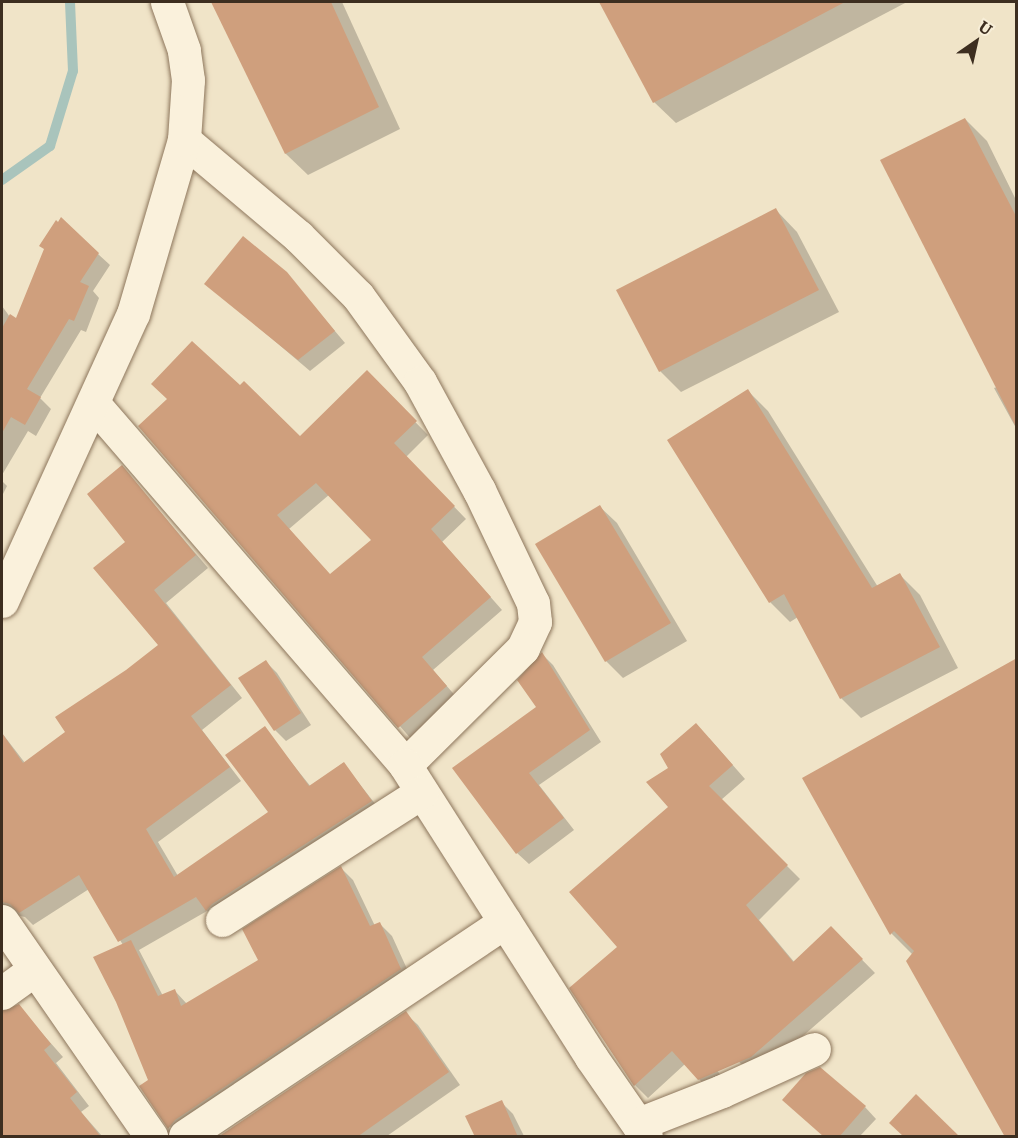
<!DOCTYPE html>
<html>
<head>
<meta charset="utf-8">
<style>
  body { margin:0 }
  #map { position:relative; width:1018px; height:1138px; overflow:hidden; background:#f0e4c8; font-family:Literata,serif }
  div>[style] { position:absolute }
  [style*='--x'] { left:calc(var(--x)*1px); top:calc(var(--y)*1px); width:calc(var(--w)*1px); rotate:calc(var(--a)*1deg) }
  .shadow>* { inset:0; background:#0003 }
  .stream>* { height:10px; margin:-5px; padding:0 5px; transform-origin:5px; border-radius:5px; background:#a9c4bc }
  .building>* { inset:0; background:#cf9f7d }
  .roads { filter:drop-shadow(0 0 2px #8d765c) drop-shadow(0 0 2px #8d765c) }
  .street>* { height:33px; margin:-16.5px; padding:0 16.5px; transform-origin:16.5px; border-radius:16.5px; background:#faf1dc }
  span { translate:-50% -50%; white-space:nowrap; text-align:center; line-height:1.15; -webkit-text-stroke:6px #f7eed8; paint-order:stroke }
  .frame { position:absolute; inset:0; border:3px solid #3d2e20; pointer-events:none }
  .north { position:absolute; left:946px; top:12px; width:60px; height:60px; -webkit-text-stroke:4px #f7eed8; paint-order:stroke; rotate:34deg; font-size:16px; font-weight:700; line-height:24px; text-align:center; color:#3d2e20 }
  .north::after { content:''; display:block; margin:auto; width:21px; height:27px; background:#3d2e20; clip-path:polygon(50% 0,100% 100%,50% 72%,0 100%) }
</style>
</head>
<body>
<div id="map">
  <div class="shadow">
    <i style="clip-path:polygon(213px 2px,342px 2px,400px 129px,308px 175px,286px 154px)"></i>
    <i style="clip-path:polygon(601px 2px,907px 2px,676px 123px,654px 102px)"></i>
    <i style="clip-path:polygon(965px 119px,987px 141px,1016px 200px,1016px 428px,994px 388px,997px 387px)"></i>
    <i style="clip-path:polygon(776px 210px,797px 232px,839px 312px,681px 392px,660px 371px)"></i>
    <i style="clip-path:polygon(98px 254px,110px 265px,93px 291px,99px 298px,86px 332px,81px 330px,40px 398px,51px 409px,36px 436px,28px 431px,2px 475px,2px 306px,15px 324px)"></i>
    <i style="clip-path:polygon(286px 273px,345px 343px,310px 371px,206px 283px)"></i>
    <i style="clip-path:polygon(evenodd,367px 373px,428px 435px,406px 457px,466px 519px,442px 542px,502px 610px,433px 670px,458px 699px,412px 740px,140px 426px,300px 438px,367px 373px,330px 494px,373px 540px,330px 575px,289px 529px,330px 494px)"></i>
    <i style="clip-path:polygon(748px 391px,768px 411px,878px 587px,900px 575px,920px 595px,958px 668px,861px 718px,841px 698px,798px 617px,790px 622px,770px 602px)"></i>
    <i style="clip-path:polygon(122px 467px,208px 568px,166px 603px,242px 698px,202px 730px,241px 781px,158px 842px,178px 876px,270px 812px,264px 728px,311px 787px,343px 763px,384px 815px,219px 923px,207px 911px,139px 950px,163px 996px,175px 991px,187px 1004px,260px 961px,341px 868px,353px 880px,375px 926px,380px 924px,392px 936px,413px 982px,177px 1136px,141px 1086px,150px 1081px,123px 945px,89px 889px,33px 925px,25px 917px,15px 915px,2px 921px,2px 733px,25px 763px,67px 732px,127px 671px,160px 645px,127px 542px)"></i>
    <i style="clip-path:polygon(2px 481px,7px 486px,2px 496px)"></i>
    <i style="clip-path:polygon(600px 507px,617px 523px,687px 641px,623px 678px,606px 661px)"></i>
    <i style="clip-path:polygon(542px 654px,553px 665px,601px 742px,539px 785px,574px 830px,529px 864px,517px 853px,538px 707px)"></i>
    <i style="clip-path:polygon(1016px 660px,913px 955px,892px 934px,804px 778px)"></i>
    <i style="clip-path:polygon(265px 661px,277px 673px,311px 725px,286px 741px,275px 730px)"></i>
    <i style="clip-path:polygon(709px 738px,745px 779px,721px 800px,800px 879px,759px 920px,795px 963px,831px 928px,875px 973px,764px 1070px,754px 1075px,692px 1021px,688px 1025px,728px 1087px,712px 1093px,685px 1064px,648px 1098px,635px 1085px,619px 947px,670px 808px)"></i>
    <i style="clip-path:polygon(18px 1006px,63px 1057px,56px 1063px,89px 1106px,81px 1112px,102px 1136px,2px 1136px,2px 1013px)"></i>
    <i style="clip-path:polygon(405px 1013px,418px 1025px,460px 1085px,387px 1136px,221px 1136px)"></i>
    <i style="clip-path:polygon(501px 1102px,513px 1114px,524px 1136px,476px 1136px)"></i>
    <i style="clip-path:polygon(865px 1107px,876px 1119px,860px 1136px,824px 1136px)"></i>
  </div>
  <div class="stream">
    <i style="--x:2;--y:180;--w:59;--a:-35.3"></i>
    <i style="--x:50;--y:146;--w:78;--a:-73"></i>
    <i style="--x:73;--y:71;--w:69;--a:-92.5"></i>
  </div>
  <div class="building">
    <i style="clip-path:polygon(211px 2px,331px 2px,379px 107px,285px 154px)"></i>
    <i style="clip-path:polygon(599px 2px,845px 2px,653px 103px)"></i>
    <i style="clip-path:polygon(965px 118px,1017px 218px,1017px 429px,880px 160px)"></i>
    <i style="clip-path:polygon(776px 208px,819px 290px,659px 372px,616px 290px)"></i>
    <i style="clip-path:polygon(61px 217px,99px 253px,80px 282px,89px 286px,74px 321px,69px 319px,27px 389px,41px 397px,25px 425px,11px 417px,2px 433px,2px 328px,10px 314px,16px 318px,44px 249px,39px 246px,56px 220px,58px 222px)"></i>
    <i style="clip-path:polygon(243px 236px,287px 272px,335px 331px,298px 360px,204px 284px)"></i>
    <i style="clip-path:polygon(evenodd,192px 341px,240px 385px,244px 381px,300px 436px,367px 370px,417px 421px,394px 443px,455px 506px,431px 529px,491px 597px,422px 657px,447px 686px,398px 728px,138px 426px,167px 399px,151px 384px,192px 341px,316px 483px,371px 540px,330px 574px,277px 515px,316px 483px)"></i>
    <i style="clip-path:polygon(748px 389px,872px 588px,900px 573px,940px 647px,840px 699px,784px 594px,769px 603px,667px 440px)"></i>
    <i style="clip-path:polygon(122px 465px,196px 555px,154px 590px,231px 685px,191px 716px,230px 767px,146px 829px,174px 877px,268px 812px,225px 755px,265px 726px,309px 786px,344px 762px,372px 801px,212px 904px,206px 911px,196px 897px,118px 942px,79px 875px,19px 913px,10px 904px,2px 902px,2px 733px,23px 763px,65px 732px,55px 717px,126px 670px,158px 645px,93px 568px,125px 542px,87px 494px)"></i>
    <i style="clip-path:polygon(600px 505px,671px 623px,605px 662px,535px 544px)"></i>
    <i style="clip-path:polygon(542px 652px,590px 730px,529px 773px,564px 818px,516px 854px,452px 768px,536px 707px,517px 680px)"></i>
    <i style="clip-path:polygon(1017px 658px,1017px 1137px,1005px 1137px,906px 961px,914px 951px,894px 931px,890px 935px,802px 778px)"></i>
    <i style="clip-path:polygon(266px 660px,301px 713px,274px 731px,238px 678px)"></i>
    <i style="clip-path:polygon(696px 723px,733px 765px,709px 786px,788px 865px,746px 905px,793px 962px,831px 926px,863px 959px,751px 1057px,698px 1080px,672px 1051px,634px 1086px,569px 988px,617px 947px,569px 892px,668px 807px,646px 782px,668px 768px,660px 754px)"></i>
    <i style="clip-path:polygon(341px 866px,370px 926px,380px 922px,401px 969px,175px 1120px,168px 1129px,139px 1086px,148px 1080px,116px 1002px,93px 957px,131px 940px,158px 996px,175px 989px,181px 1006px,258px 960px,242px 929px)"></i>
    <i style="clip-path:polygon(19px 1004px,51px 1044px,44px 1050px,77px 1092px,70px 1098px,101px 1137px,2px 1137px,2px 1011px)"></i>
    <i style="clip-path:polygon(406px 1011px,449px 1072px,357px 1137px,218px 1137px)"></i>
    <i style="clip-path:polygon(820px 1067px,866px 1106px,839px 1137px,824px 1137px,782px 1100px,806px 1073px)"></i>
    <i style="clip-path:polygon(916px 1094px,960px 1137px,904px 1137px,889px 1123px)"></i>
    <i style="clip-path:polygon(502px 1100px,518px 1137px,475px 1137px,465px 1116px)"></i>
  </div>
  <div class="roads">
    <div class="street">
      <i style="--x:184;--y:140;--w:149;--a:40.1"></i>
      <i style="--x:298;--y:236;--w:85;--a:45"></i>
      <i style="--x:358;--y:296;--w:106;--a:54.2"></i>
      <i style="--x:420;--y:382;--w:123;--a:61.4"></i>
      <i style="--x:479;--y:490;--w:125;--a:64.5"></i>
      <i style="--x:533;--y:603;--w:19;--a:84"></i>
      <i style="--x:535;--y:622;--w:29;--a:115"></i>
      <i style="--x:523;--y:648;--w:166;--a:135.2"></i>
      <i style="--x:93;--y:403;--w:478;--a:49.2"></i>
      <i style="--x:405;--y:765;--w:346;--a:57.5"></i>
      <i style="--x:591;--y:1057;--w:96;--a:55.2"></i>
      <i style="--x:2;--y:601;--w:315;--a:-65.5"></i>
      <i style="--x:133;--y:314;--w:181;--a:-73.7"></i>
      <i style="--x:184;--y:140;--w:60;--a:-86.2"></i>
      <i style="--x:188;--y:80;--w:30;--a:-98"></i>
      <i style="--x:184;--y:50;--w:51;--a:-109.5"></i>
      <i style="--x:222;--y:920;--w:237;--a:-32.6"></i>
      <i style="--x:2;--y:921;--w:262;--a:55.3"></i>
      <i style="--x:2;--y:993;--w:39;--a:-36"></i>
      <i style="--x:638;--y:1124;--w:90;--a:-21.4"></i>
      <i style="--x:722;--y:1091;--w:101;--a:-24.5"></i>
      <i style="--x:185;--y:1136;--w:385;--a:-33.8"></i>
    </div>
  </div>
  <div class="frame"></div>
  <div class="north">U</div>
</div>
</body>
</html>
